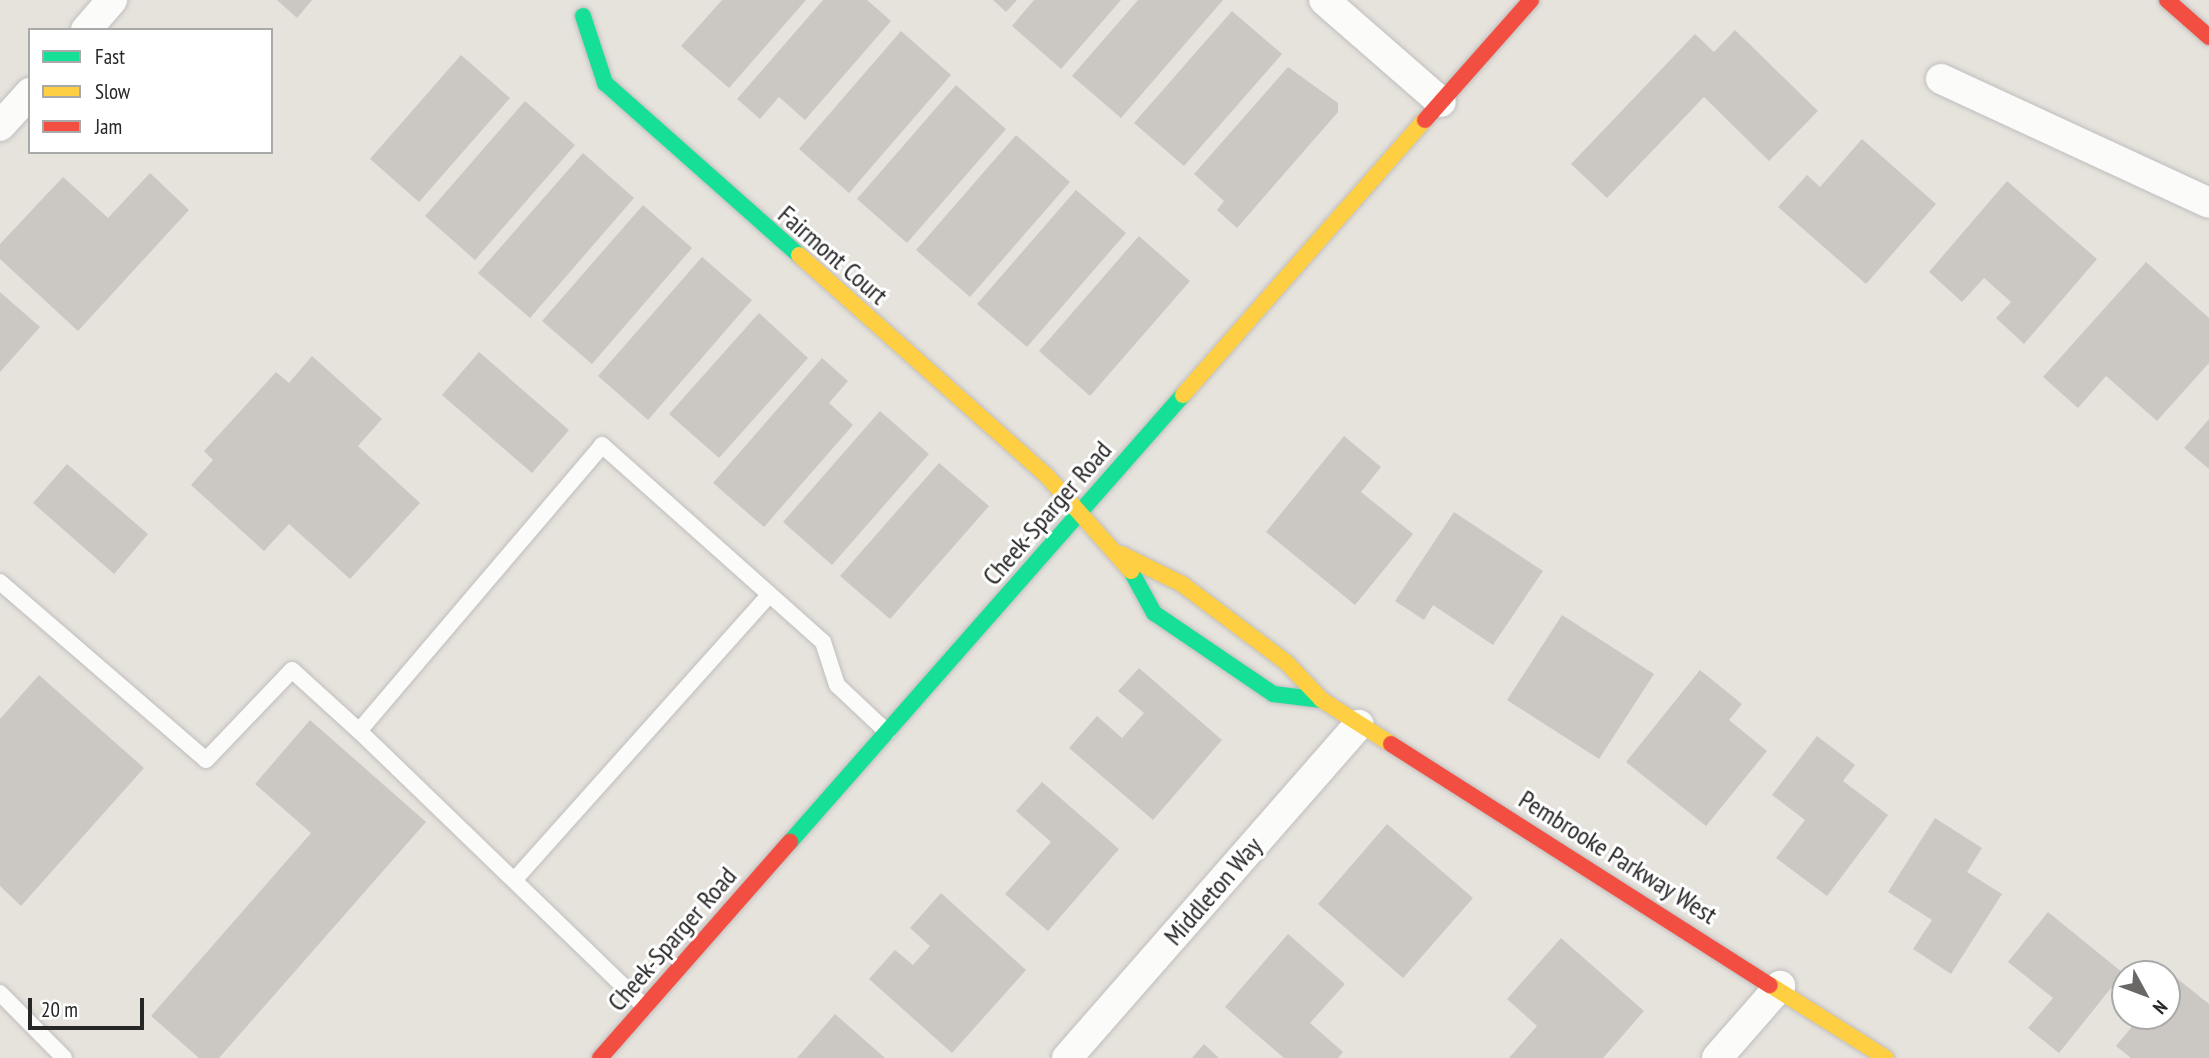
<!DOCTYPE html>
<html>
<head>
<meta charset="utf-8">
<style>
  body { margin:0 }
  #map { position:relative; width:2209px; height:1058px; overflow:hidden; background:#e6e2dc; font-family:"PT Sans Narrow",sans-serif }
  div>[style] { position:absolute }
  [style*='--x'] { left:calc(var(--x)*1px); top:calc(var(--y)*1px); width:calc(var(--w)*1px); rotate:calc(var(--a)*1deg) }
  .building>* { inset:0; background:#cbc8c3 }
  .roads { filter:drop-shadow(0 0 2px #bfbebe) drop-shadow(0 0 2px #bfbebe) }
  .lane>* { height:16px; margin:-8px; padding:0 8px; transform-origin:8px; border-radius:8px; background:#fbfbfa }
  .street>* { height:30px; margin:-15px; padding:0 15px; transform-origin:15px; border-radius:15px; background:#fbfbfa }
  .fast>* { height:16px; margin:-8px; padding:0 8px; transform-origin:8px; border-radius:8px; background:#16e098 }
  .slow>* { height:16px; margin:-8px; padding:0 8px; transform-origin:8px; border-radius:8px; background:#ffcf43 }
  .jam>* { height:16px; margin:-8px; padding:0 8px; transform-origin:8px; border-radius:8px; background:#f24e42 }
  span { translate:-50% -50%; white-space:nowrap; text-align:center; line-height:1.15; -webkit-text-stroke:6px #fff; paint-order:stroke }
  .street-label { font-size:26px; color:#272727 }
  .legend { position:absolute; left:28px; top:28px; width:245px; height:126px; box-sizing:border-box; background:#fff; border:2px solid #a9a9a9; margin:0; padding:9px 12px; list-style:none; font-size:21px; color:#272727 }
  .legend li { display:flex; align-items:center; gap:14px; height:35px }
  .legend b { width:35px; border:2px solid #a9a9a9 }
  .north { position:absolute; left:2111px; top:960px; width:70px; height:70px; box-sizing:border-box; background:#fff; border:2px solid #a9a9a9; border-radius:50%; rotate:131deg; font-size:19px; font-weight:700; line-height:28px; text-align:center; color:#272727 }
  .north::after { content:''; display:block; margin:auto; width:24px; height:32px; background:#6a6866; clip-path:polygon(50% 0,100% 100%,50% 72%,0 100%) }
  .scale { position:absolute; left:28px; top:998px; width:116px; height:32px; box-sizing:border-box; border:4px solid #272727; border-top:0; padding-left:9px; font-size:21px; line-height:24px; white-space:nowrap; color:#272727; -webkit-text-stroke:5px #fff; paint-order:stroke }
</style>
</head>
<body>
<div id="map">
  <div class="building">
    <i style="clip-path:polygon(277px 0,312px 0,297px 18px)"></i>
    <i style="clip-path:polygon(722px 0,806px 0,729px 88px,681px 46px)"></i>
    <i style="clip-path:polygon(823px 0,867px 0,891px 21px,805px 120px,779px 97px,760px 119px,737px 99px)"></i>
    <i style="clip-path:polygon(993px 0,1017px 0,1006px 12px)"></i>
    <i style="clip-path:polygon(1034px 0,1121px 0,1061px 69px,1012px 26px)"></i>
    <i style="clip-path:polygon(1138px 0,1223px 0,1121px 118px,1072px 76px)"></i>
    <i style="clip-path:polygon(1232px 11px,1282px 54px,1184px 166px,1134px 123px)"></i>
    <i style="clip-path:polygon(1735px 30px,1818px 111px,1769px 161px,1704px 97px,1607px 198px,1571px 164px,1695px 34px,1714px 52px)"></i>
    <i style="clip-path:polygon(901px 31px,951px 75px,849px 193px,799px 149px)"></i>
    <i style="clip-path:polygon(461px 55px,510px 98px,419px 202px,370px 159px)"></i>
    <i style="clip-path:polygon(1288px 67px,1338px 103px,1338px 112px,1237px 228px,1217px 210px,1224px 201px,1194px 174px)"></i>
    <i style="clip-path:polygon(956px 85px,1006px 129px,907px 243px,857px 199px)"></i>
    <i style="clip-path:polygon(525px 101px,575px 145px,475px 260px,425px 216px)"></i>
    <i style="clip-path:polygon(1016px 135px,1070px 182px,970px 297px,916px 250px)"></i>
    <i style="clip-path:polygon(1862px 139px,1936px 204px,1866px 284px,1778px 207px,1807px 175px,1820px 187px)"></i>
    <i style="clip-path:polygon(583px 153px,634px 198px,530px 318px,478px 273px)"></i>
    <i style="clip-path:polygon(150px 173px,189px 210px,78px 331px,0 259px,0 244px,63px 177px,108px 218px)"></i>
    <i style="clip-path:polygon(2007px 181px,2097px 259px,2024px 344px,1996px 318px,2011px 302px,1984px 278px,1962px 302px,1929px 272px)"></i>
    <i style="clip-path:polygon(1076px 190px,1126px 233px,1027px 347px,977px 304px)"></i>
    <i style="clip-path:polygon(643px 205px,692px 248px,592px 364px,542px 321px)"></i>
    <i style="clip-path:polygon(1139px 236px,1190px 281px,1090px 396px,1039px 351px)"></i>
    <i style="clip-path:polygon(702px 257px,752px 300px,648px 420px,598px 376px)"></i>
    <i style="clip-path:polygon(2146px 262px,2209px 318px,2209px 363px,2157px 421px,2106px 376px,2078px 408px,2043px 377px)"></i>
    <i style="clip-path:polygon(0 292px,40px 327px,0 372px)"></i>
    <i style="clip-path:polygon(759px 313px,808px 358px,719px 458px,669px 414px)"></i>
    <i style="clip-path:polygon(479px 352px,569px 430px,532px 473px,442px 395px)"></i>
    <i style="clip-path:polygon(312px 356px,382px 419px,358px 446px,420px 503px,350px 579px,289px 524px,264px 551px,191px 485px,213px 460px,204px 451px,276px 372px,289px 383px)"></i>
    <i style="clip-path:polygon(822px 358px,848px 381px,829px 403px,853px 425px,764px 527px,713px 483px)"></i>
    <i style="clip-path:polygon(880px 411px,929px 454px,832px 565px,783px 522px)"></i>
    <i style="clip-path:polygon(2209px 419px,2209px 469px,2184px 448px)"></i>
    <i style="clip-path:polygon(1344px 436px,1381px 467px,1361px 492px,1413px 534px,1355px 605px,1266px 532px)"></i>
    <i style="clip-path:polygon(939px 463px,989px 506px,890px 619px,840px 576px)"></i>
    <i style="clip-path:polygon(67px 464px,148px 534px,114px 574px,33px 503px)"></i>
    <i style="clip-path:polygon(1454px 512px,1543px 571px,1493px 645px,1433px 605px,1424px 620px,1395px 601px)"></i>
    <i style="clip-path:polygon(1562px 615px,1654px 674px,1599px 759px,1507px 700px)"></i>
    <i style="clip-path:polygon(1139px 668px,1222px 740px,1153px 820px,1069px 748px,1097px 716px,1122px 738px,1144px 713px,1118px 691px)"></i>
    <i style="clip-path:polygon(1700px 670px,1742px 704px,1729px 720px,1767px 751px,1706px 826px,1626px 762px)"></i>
    <i style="clip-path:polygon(39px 675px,144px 768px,21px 906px,0 886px,0 719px)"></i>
    <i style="clip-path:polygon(310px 720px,426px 822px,219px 1058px,199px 1058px,151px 1016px,311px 833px,255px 784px)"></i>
    <i style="clip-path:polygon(1817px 736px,1855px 765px,1843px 781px,1888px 815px,1827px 896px,1776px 858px,1805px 820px,1772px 795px)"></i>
    <i style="clip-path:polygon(1042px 782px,1119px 849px,1048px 931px,1005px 894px,1051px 842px,1016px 811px)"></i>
    <i style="clip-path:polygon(1935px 818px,1982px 848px,1967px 872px,2002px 894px,1951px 974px,1913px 949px,1932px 920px,1888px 892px)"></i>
    <i style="clip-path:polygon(1387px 824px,1473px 898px,1403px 978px,1318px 904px)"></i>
    <i style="clip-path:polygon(941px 893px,1026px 970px,952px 1053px,869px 979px,895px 950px,913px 965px,930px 946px,910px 928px)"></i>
    <i style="clip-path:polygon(2048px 912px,2123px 973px,2059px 1053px,2028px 1028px,2053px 998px,2008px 962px)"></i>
    <i style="clip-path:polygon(1288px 934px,1345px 984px,1310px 1023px,1343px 1052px,1338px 1058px,1284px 1058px,1225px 1007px)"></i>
    <i style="clip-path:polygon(1561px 938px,1644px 1011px,1603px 1058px,1509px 1058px,1537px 1026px,1507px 999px)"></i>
    <i style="clip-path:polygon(2174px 976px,2209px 1004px,2209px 1058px,2131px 1058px,2116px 1046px,2141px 1016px,2167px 1016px,2167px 984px)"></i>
    <i style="clip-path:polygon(835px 1014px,885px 1058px,797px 1058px)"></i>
    <i style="clip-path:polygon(1204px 1044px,1219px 1058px,1192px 1058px)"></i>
  </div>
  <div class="roads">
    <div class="lane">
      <i style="--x:0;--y:582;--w:272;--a:40.8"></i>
      <i style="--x:206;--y:760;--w:124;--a:-46.3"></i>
      <i style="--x:292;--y:670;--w:91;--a:42.3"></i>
      <i style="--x:517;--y:877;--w:378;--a:-48.2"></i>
      <i style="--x:0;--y:993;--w:91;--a:45.4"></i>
      <i style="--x:645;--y:1007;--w:397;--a:-136"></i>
      <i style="--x:359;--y:731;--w:375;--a:-49.6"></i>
      <i style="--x:602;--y:445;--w:296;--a:41.7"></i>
      <i style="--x:823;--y:642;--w:45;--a:72"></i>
      <i style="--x:837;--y:685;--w:69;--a:43.2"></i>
    </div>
    <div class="street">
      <i style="--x:1324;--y:0;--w:155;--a:41.1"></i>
      <i style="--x:86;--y:30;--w:40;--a:-49"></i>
      <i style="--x:1941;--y:79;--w:295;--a:24.8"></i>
      <i style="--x:0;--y:126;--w:45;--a:-47.7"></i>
      <i style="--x:1067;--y:1058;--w:443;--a:-48.8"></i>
      <i style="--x:1717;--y:1058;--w:96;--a:-48.8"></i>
    </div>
    <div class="fast">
      <i style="--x:583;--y:16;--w:71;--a:71.8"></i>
      <i style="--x:605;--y:83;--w:259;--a:41.6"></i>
      <i style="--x:1131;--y:571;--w:48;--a:61.3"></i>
      <i style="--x:1154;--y:613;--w:144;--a:34.2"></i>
      <i style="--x:1273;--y:694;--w:49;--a:7"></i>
      <i style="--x:790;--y:842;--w:595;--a:-48.68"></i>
    </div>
    <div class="slow">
      <i style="--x:799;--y:255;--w:332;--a:41.7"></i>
      <i style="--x:1047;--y:476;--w:127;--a:48.5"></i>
      <i style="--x:1183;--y:395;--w:366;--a:-48.7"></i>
      <i style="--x:1121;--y:554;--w:68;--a:26.2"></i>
      <i style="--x:1182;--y:584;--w:130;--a:36.9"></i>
      <i style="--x:1286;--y:662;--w:52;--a:46.5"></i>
      <i style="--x:1322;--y:700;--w:82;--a:32.5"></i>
      <i style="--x:1770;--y:985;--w:137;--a:32.2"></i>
    </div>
    <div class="jam">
      <i style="--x:2167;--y:0;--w:56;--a:41.4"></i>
      <i style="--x:1425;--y:120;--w:160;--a:-48.5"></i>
      <i style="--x:1391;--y:744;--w:449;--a:32.5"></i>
      <i style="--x:600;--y:1058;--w:288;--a:-48.7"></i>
    </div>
  </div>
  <div class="street-label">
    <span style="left:833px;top:255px;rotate:41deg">Fairmont Court</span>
    <span style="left:1047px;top:513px;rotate:-49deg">Cheek-Sparger Road</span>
    <span style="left:1618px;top:857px;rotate:32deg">Pembrooke Parkway West</span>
    <span style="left:1213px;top:891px;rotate:-49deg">Middleton Way</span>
    <span style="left:672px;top:939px;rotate:-49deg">Cheek-Sparger Road</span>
  </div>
  <ul class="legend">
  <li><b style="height:9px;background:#16e098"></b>Fast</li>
  <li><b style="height:9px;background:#ffcf43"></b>Slow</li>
  <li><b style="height:9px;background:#f24e42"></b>Jam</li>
  </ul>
  <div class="north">N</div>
  <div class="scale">20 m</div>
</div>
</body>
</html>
